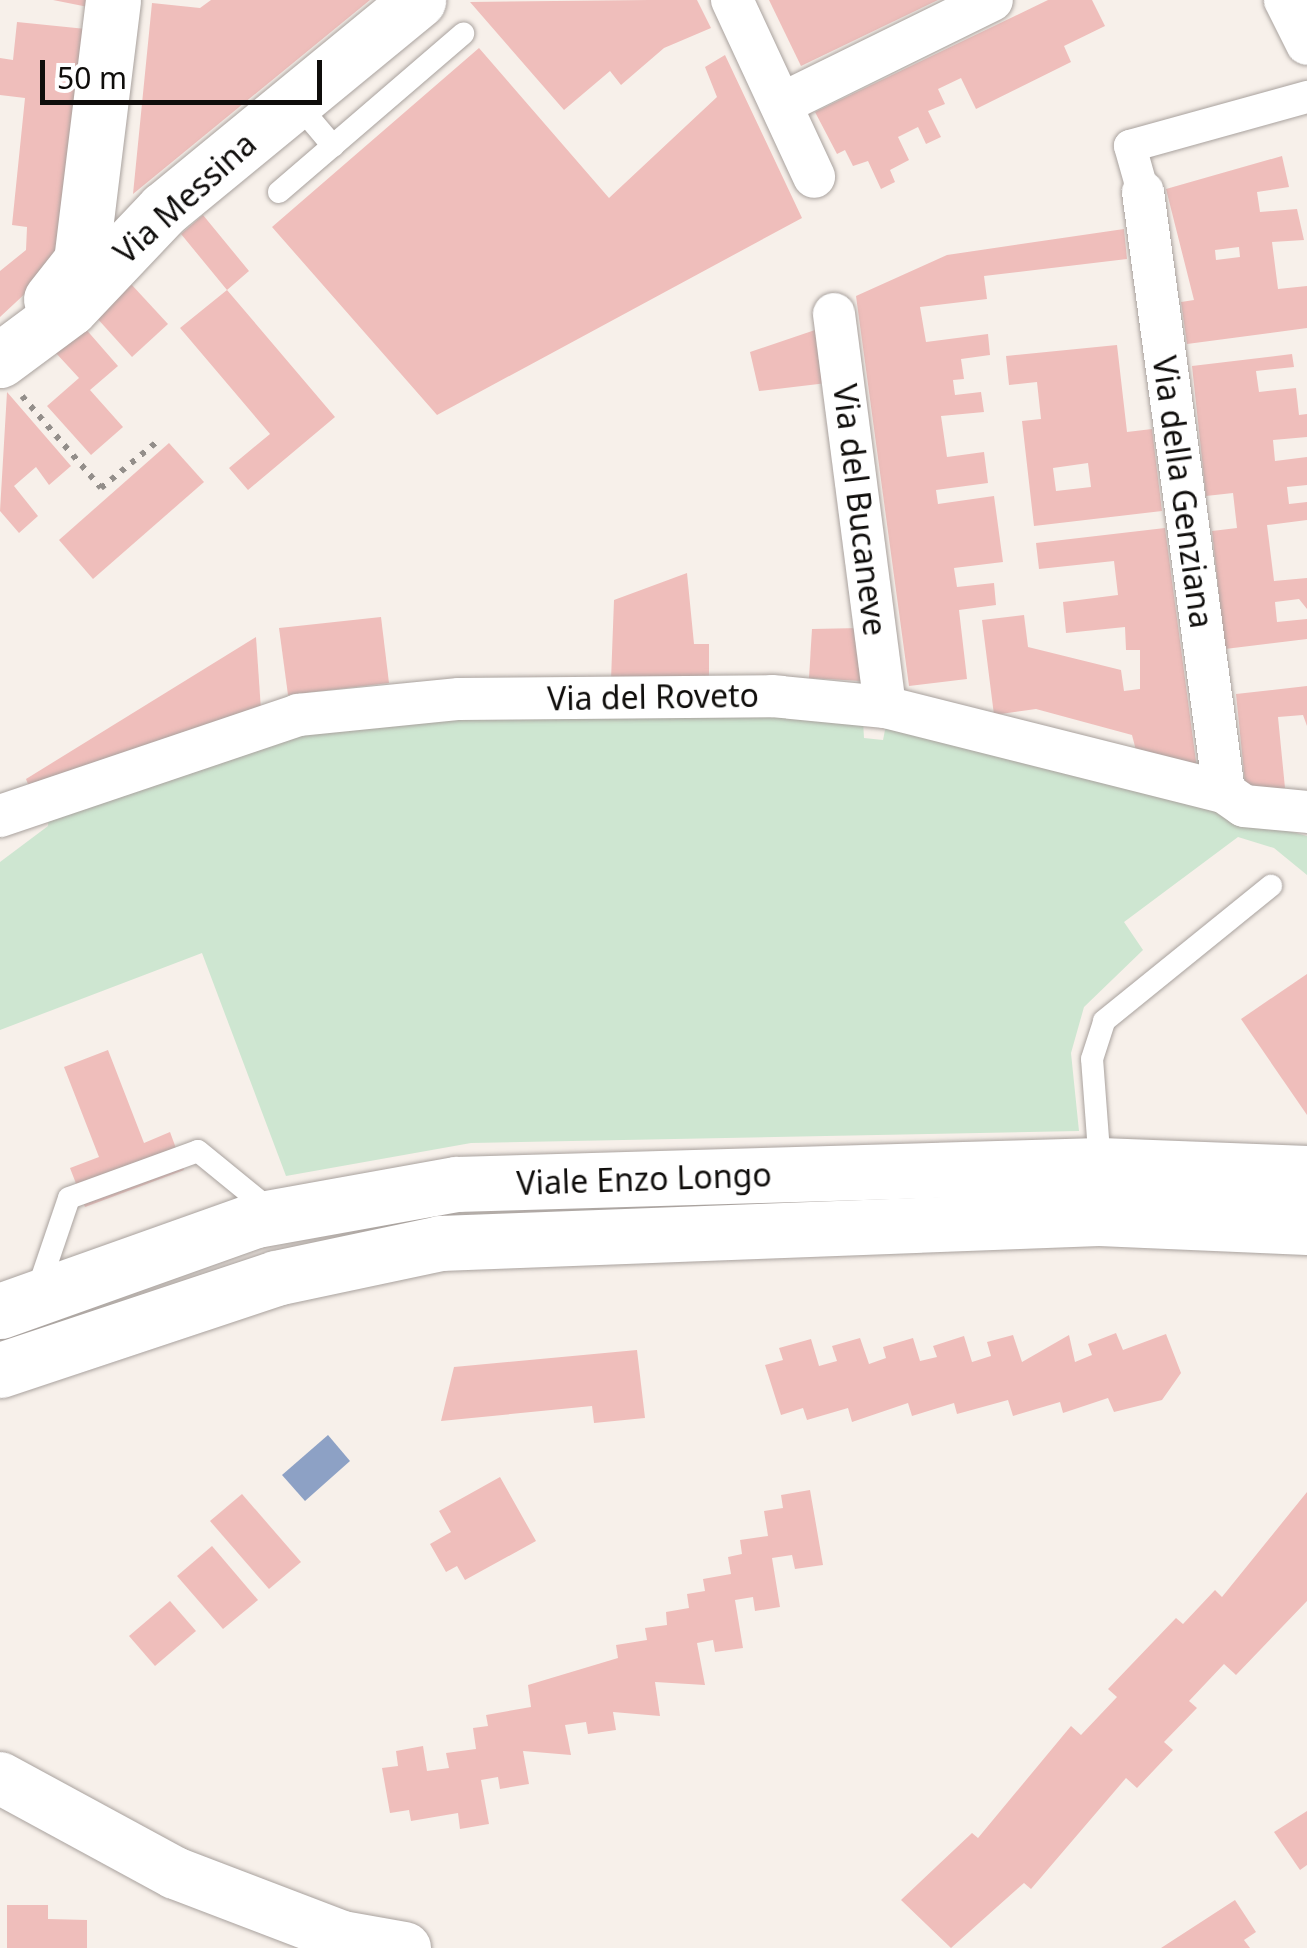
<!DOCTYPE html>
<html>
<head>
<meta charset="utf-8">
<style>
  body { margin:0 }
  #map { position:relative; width:1307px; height:1948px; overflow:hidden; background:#f7f0ea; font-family:"Noto Sans",sans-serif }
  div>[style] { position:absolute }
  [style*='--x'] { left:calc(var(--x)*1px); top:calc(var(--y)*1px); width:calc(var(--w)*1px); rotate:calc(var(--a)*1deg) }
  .green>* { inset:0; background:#cee6d1 }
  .water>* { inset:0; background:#8da1c5 }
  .building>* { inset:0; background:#efbebb }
  .path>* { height:6px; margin-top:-3px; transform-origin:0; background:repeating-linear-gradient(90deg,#938e8a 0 5px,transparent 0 13px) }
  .roads { filter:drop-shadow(0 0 2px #a9a29e) drop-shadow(0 0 2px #a9a29e) }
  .service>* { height:22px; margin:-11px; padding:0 11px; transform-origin:11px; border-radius:11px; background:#fff }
  .pedestrian>* { height:32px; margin:-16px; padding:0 16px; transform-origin:16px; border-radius:16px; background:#fff }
  .minor>* { height:42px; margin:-21px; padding:0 21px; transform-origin:21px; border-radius:21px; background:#fff }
  .tertiary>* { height:52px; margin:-26px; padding:0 26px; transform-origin:26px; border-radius:26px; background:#fff }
  .secondary>* { height:55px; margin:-27.5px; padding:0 27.5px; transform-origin:27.5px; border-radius:27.5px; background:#fff }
  .primary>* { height:55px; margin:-27.5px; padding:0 27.5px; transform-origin:27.5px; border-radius:27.5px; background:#fff }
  span { translate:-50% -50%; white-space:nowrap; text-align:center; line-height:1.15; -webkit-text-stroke:10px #fff; paint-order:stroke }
  .street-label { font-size:32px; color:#0f0d0b }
  .scale { position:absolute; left:40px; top:60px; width:282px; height:45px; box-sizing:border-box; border:5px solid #0f0d0b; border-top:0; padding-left:12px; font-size:30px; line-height:35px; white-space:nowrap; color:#0f0d0b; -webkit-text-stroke:8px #fff; paint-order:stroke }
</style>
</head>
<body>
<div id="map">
  <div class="green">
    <i style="clip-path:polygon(808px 712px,863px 720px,864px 738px,883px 740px,886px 725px,1307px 836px,1307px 875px,1274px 848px,1238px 837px,1124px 922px,1143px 950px,1084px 1007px,1071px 1053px,1079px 1131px,471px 1143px,286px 1176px,202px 953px,0 1030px,0 862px,48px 826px,49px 815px,323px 729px,459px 716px)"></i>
  </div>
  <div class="water">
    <i style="clip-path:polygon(328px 1435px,350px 1461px,305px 1501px,282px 1475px)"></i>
  </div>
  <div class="building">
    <i style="clip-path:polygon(53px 0,89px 0,88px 7px)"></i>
    <i style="clip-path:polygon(211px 0,370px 0,133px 194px,152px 3px,200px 8px)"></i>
    <i style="clip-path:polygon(649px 0,697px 0,711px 28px,664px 48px,621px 85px,610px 71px,564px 110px,470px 2px)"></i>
    <i style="clip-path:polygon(769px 0,938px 0,801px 66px)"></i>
    <i style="clip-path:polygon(1048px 0,1092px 0,1105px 26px,1064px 46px,1071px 62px,976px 109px,961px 78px,938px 89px,945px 104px,928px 111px,941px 137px,926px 144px,918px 127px,898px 137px,909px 160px,890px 170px,895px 182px,881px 189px,868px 161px,853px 166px,845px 150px,837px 154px,815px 112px)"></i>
    <i style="clip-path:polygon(17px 22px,86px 29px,59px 262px,0 317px,0 271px,26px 250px,27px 227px,12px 225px,25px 98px,0 95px,0 58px,13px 60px)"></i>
    <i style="clip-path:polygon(479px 48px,609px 198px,717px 97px,705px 67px,725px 55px,802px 218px,437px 415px,272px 227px)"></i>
    <i style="clip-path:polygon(evenodd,1282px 156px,1289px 187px,1257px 192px,1260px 212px,1297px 209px,1304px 240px,1272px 242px,1278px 289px,1307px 286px,1307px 328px,1187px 344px,1181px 302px,1194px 300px,1166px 189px,1282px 156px,1239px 247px,1240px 257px,1216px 260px,1215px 250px,1239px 247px)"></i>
    <i style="clip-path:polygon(203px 215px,249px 271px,227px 290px,335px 417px,248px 490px,229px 468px,270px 434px,180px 328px,227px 290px,181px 234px)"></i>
    <i style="clip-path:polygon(1124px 229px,1127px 259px,984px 276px,987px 299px,920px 307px,926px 342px,988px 334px,990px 355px,961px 359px,964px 379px,953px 380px,955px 395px,981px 392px,984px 412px,941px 416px,947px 457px,984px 452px,988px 483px,936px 490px,938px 504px,994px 496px,1003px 562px,954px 568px,957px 587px,994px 583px,996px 605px,959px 610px,967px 679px,909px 686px,856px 296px,947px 255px)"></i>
    <i style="clip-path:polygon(131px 284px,168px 324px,132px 357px,96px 317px)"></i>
    <i style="clip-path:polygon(84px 327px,118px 366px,90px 390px,123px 427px,91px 455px,47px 406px,79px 378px,55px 352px)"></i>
    <i style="clip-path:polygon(818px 329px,827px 383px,759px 391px,750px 352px)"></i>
    <i style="clip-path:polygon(evenodd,1117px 345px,1127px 432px,1152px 429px,1162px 511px,1034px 526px,1022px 421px,1041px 419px,1037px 382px,1009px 385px,1006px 356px,1117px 345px,1088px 463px,1091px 487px,1056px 491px,1053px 468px,1088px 463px)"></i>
    <i style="clip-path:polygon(1292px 354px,1294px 367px,1256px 371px,1259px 392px,1296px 388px,1299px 415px,1307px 414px,1307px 437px,1273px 440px,1275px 461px,1307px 457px,1307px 485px,1287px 487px,1289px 504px,1307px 502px,1307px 520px,1267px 525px,1274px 581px,1307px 578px,1307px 609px,1299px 599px,1275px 602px,1277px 622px,1307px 619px,1307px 639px,1225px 649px,1212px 531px,1237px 528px,1233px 493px,1206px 496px,1192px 366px)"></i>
    <i style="clip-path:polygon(7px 392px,71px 466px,49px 485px,36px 467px,14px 486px,38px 516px,19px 533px,0 511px)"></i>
    <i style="clip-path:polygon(169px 443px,204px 482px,93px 579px,59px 540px)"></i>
    <i style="clip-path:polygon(1165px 528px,1197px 769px,1139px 762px,1132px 735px,1036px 709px,994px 715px,982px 620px,1024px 615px,1028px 647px,1121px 670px,1124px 691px,1140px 689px,1140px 650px,1126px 650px,1125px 627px,1066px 633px,1063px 602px,1118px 595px,1114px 561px,1039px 569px,1036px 543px)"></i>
    <i style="clip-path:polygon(687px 573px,694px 644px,709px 644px,709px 679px,611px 680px,614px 600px)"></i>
    <i style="clip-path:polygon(381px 617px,389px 683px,288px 695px,279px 628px)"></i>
    <i style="clip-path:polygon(860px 628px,861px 681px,809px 678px,812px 629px)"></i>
    <i style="clip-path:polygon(256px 637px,261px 710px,31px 792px,26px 779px)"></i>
    <i style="clip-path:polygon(1307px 686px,1307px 726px,1303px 715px,1278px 717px,1285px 788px,1246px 792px,1236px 694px)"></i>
    <i style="clip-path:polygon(1307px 974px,1307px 1115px,1241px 1019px)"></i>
    <i style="clip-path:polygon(108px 1050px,144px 1143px,170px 1132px,184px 1170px,85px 1207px,70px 1168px,99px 1157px,64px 1067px)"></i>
    <i style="clip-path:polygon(1116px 1333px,1123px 1350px,1166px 1334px,1181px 1373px,1162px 1400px,1114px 1412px,1108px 1398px,1063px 1413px,1060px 1402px,1013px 1416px,1008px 1400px,957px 1414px,954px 1403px,912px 1416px,908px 1403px,852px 1422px,848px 1408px,807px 1420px,803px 1408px,781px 1415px,765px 1365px,783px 1360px,779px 1348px,811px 1339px,819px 1366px,837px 1361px,832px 1346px,860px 1338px,869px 1364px,886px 1358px,883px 1347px,913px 1338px,920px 1361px,937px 1357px,933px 1346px,964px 1336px,972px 1362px,991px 1356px,987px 1342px,1013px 1335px,1022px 1362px,1069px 1335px,1075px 1362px,1092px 1355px,1088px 1344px)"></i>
    <i style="clip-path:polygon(637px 1350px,645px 1418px,594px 1423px,592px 1406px,441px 1421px,454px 1367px)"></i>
    <i style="clip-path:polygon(500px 1477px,536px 1541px,465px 1580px,457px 1566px,446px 1572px,430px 1544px,451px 1532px,439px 1511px)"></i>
    <i style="clip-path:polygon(810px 1490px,823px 1565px,795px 1569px,792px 1555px,772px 1558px,780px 1607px,755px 1611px,753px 1597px,735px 1600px,743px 1648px,715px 1652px,713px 1640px,697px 1643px,705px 1685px,655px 1682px,660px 1716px,613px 1712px,616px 1730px,588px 1734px,586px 1722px,565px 1725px,571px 1755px,523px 1751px,529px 1784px,500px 1789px,498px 1777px,481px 1780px,489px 1824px,460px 1829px,458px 1813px,411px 1821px,409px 1810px,390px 1813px,382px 1768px,398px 1766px,396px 1751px,423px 1746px,427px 1771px,449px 1768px,446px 1753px,476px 1749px,473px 1728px,488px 1726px,486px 1715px,531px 1707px,528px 1685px,618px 1658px,616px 1645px,647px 1640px,645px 1628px,667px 1625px,666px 1612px,689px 1608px,687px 1594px,705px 1591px,703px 1579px,731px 1574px,728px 1557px,742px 1554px,740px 1540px,768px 1536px,764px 1511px,783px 1508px,781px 1495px)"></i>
    <i style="clip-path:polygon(1307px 1492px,1307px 1601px,1236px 1675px,1224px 1664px,1189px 1701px,1197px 1708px,1164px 1742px,1173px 1750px,1137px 1788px,1126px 1778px,1031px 1889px,1024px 1883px,951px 1948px,901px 1900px,972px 1833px,978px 1838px,1071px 1726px,1081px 1735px,1117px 1697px,1108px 1689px,1176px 1618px,1183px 1624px,1215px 1590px,1222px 1597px)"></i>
    <i style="clip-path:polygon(242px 1494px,301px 1562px,269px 1589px,210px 1521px)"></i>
    <i style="clip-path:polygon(212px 1546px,258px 1600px,223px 1629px,177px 1576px)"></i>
    <i style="clip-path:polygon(170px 1601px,196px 1631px,155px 1666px,129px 1636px)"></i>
    <i style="clip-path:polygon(1307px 1811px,1307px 1865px,1300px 1870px,1274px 1832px)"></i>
    <i style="clip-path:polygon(1235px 1900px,1256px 1932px,1244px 1940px,1250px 1948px,1161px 1948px)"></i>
    <i style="clip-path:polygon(7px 1905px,48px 1905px,48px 1919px,87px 1920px,87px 1948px,7px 1948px)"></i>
  </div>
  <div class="path">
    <i style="--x:22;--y:396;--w:121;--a:49.3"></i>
    <i style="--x:101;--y:488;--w:75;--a:-39.6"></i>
  </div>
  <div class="roads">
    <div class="service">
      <i style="--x:295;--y:101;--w:59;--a:49.8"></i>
      <i style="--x:279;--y:192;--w:243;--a:-40.7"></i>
      <i style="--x:1100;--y:1165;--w:106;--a:-94.3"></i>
      <i style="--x:1092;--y:1059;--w:40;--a:-72"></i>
      <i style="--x:1104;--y:1021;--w:215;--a:-39"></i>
      <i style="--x:36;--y:1295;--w:102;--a:-71.2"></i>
      <i style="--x:69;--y:1198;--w:137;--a:-20"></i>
      <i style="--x:198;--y:1151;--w:98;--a:39.2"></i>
    </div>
    <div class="pedestrian">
      <i style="--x:1143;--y:192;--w:48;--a:-105.8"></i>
      <i style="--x:1130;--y:146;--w:184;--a:-15.5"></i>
    </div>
    <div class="minor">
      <i style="--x:732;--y:0;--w:195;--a:65.1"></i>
      <i style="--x:1285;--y:0;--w:49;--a:63.4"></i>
      <i style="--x:781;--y:104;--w:235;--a:-26.2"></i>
      <i style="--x:1143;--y:192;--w:605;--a:82.31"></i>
      <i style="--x:834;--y:314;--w:396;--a:82.6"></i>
      <i style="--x:0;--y:816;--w:315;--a:-18.7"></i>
      <i style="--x:298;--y:715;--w:162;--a:-5.7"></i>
      <i style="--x:459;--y:699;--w:313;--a:-0.5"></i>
      <i style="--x:772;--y:696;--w:114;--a:5.6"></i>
      <i style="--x:885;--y:707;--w:349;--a:14.1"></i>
      <i style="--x:1224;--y:792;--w:24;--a:35"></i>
      <i style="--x:1244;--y:806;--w:63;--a:5.4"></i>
    </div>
    <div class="tertiary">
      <i style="--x:0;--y:1778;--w:199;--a:28.5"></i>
      <i style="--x:175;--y:1873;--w:180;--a:20.9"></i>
      <i style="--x:343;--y:1937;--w:63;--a:10.1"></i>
    </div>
    <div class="secondary">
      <i style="--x:0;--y:1311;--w:272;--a:-19.6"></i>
      <i style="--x:256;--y:1220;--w:203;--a:-10.2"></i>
      <i style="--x:456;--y:1184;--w:644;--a:-1.69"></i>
      <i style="--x:1100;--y:1165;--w:207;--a:2.2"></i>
      <i style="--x:0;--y:1370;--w:291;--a:-18.4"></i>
      <i style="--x:276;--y:1278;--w:168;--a:-12"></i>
      <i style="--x:440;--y:1243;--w:659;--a:-2.17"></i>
      <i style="--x:1099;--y:1218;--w:208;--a:2.5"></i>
    </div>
    <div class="primary">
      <i style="--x:51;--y:299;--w:48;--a:-51.7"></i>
      <i style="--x:81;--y:261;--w:263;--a:-83"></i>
      <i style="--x:0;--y:360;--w:87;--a:-36.6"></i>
      <i style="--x:70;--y:308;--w:137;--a:-46.5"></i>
      <i style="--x:164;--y:209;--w:329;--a:-39.4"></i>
    </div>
  </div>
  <div class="street-label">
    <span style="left:185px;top:198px;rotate:-42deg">Via Messina</span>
    <span style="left:1183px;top:492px;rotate:82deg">Via della Genziana</span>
    <span style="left:860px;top:510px;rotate:83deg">Via del Bucaneve</span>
    <span style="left:653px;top:697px;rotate:-1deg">Via del Roveto</span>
    <span style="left:644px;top:1179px;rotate:-2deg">Viale Enzo Longo</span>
  </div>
  <div class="scale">50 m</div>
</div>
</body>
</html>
